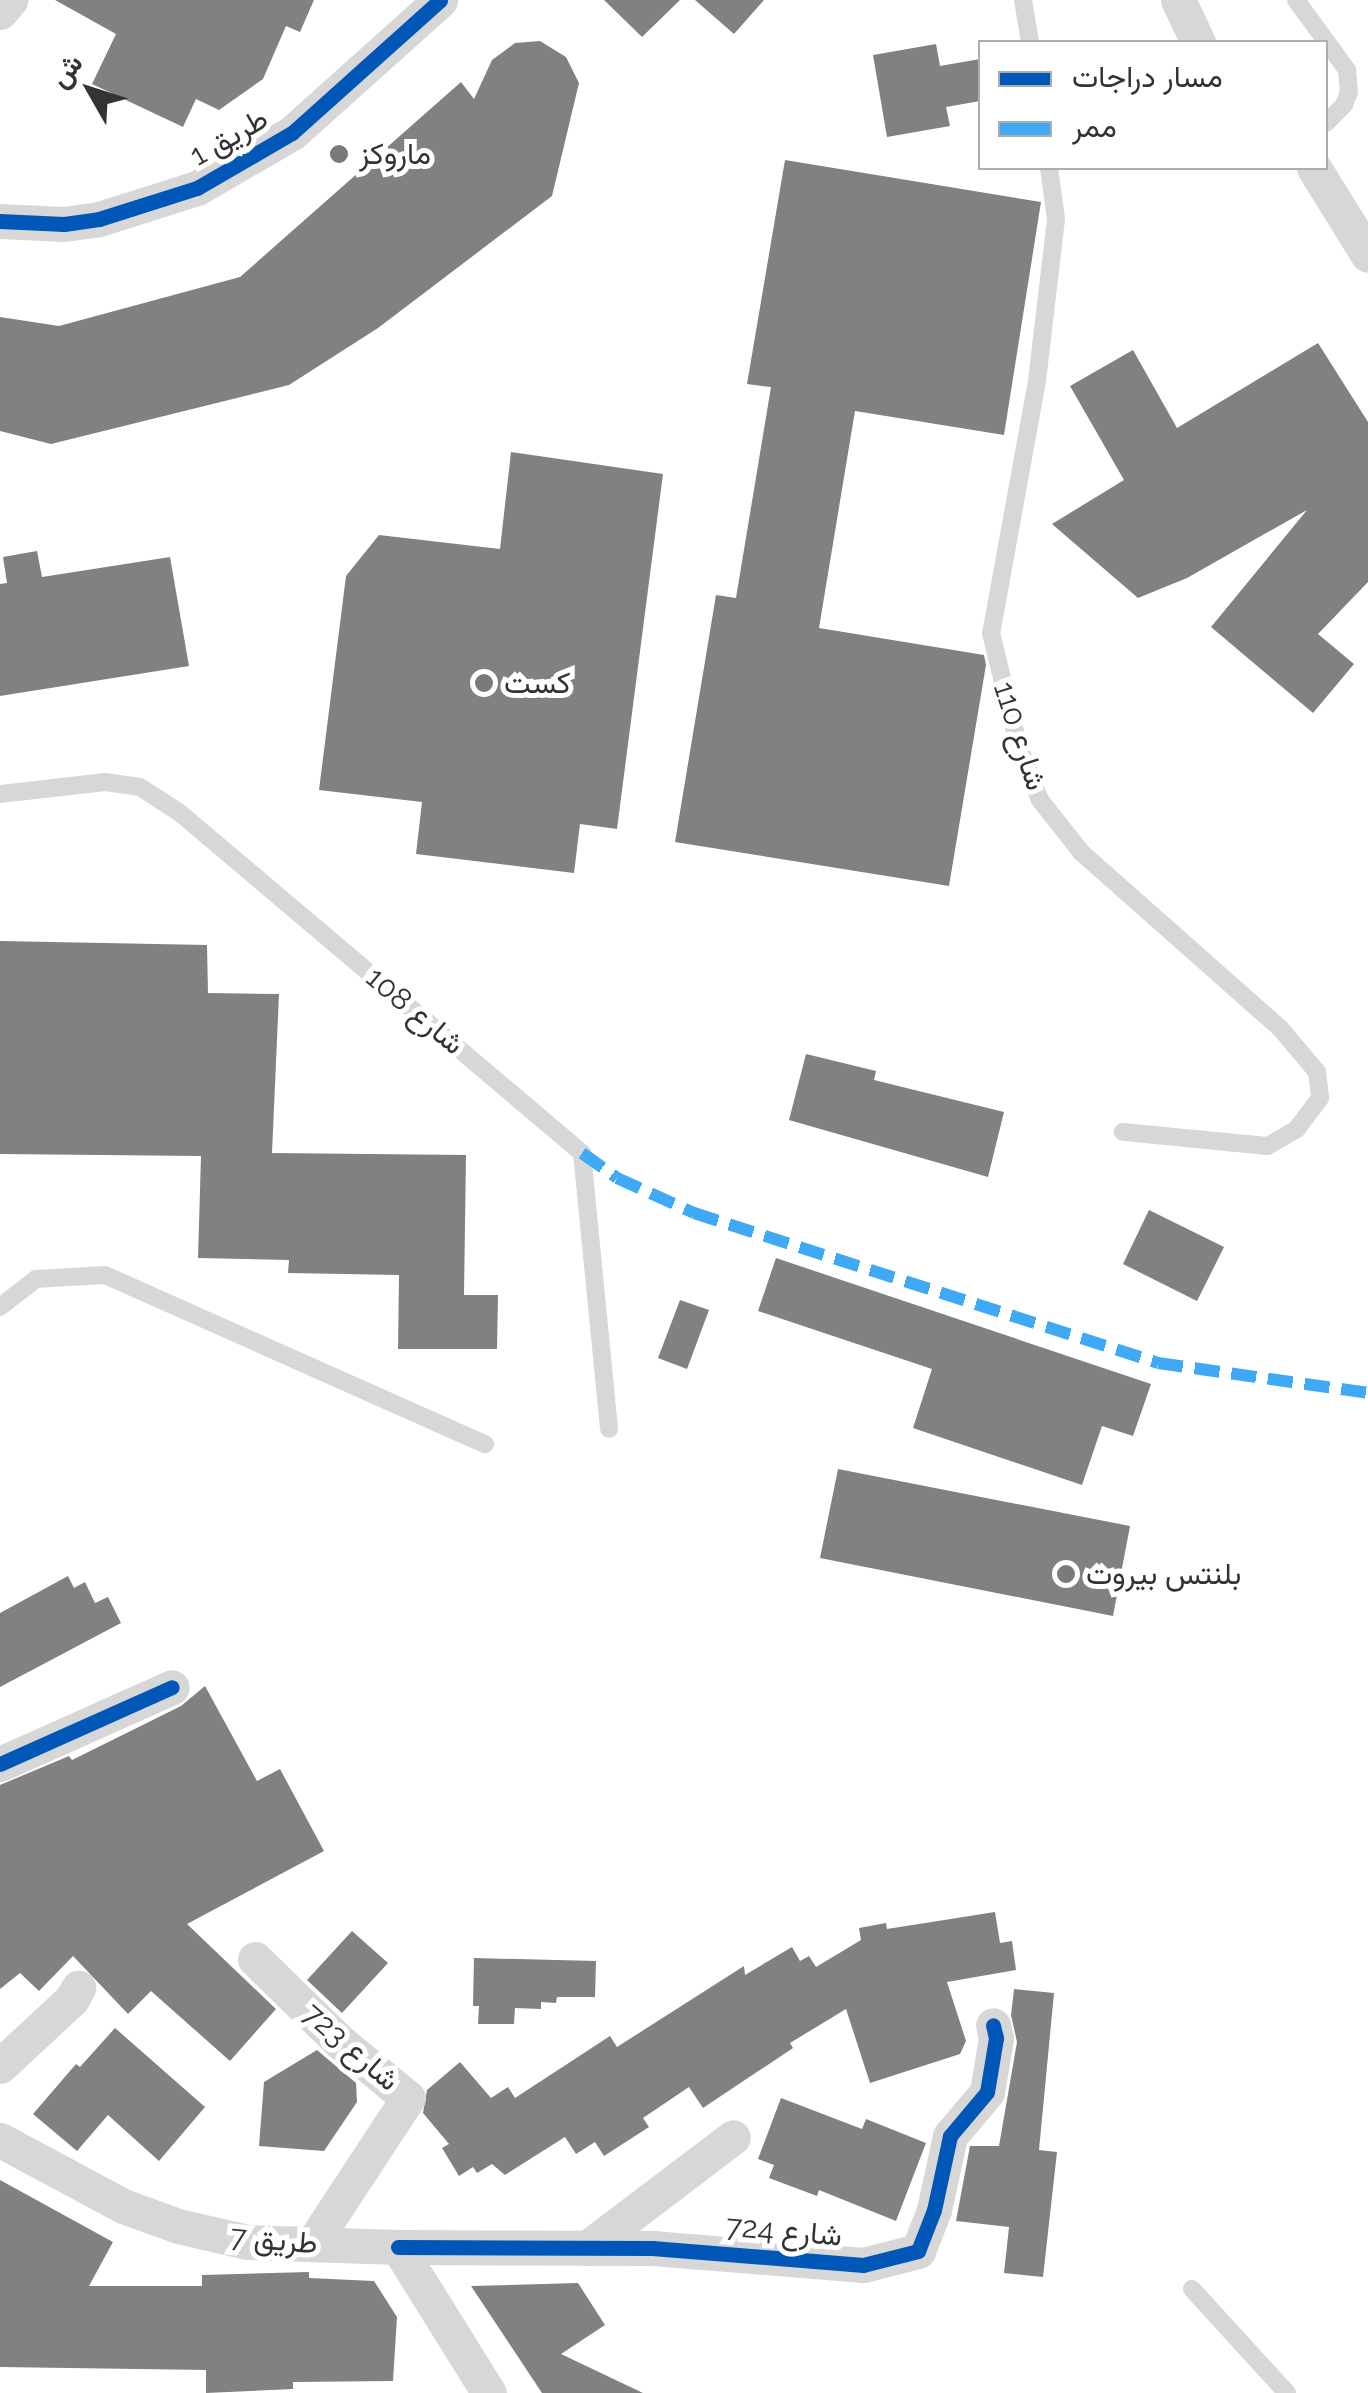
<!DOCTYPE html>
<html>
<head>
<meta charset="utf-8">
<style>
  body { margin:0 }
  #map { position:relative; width:1368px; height:2393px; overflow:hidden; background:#fff; font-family:Raleway,Vazirmatn,sans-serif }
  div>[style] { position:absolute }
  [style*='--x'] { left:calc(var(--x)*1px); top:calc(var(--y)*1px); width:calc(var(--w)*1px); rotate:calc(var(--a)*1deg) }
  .building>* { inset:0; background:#818181 }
  .service>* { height:18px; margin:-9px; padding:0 9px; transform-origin:9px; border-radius:9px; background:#d7d7d7 }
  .minor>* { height:35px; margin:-17.5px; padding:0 17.5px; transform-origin:17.5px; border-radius:17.5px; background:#d7d7d7 }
  .quiet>* { height:12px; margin-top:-6px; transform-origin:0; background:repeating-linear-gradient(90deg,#3fa9f5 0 25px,transparent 0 37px) }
  .cycleway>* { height:15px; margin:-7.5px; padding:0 7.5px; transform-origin:7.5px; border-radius:7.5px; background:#0057b8 }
  .dots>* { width:28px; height:28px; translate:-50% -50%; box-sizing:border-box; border:5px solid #fff; border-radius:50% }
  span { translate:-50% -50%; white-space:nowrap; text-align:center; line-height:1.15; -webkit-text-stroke:10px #fff; paint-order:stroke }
  .street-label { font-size:30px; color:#333 }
  .poi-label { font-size:30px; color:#333 }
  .left { translate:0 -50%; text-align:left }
  .legend { position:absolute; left:978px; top:40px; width:350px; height:130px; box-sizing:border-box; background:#fff; border:2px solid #adadad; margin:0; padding:12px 18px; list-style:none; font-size:30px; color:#333 }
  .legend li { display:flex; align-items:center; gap:20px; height:50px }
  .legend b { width:50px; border:2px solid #adadad }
  .north { position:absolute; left:40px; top:40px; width:100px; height:100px; -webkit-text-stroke:8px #fff; paint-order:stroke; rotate:309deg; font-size:28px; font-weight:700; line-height:40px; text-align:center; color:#333 }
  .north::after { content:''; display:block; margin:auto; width:35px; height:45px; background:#333; clip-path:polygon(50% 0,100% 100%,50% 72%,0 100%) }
</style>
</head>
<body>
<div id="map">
  <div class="building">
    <i style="clip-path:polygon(55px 0,314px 0,300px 32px,286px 26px,263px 79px,219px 110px,196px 99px,183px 127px,92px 84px,116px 34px)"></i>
    <i style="clip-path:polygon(604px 0,680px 0,642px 37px)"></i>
    <i style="clip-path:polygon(695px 0,764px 0,734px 34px)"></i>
    <i style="clip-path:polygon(540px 41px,566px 57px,579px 83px,552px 196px,378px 328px,289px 385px,51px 444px,0 431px,0 317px,59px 326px,240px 277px,461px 82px,474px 99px,492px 60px,515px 43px)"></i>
    <i style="clip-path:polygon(936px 44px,940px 66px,980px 59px,980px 101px,946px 107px,950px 126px,887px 137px,873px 55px)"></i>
    <i style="clip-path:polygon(785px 160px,1041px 202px,1004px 435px,855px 411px,819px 628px,984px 655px,986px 665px,949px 886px,675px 842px,716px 595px,736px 598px,771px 387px,747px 384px)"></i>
    <i style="clip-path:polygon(1318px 343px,1368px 422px,1368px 582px,1318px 634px,1354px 664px,1313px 713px,1211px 627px,1307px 510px,1187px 578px,1138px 598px,1052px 524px,1124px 480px,1070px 386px,1133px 350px,1177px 428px)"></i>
    <i style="clip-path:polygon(511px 452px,663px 474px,617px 829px,580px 824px,574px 873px,416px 854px,422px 802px,319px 790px,346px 576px,379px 535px,500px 549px)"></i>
    <i style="clip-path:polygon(37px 551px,42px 577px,170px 557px,189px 666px,0 696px,0 584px,7px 583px,3px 557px)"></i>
    <i style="clip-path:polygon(0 941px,207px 945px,208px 993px,279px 994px,272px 1153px,466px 1155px,464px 1295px,498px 1295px,497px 1349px,398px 1349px,399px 1275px,288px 1273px,289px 1260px,198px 1258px,201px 1156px,0 1154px)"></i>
    <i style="clip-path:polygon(806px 1054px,876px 1071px,874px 1080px,1004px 1112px,988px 1177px,789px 1120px)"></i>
    <i style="clip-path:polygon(1149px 1210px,1224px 1247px,1197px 1301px,1123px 1264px)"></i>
    <i style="clip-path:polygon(776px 1258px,1151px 1384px,1133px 1436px,1102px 1426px,1082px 1485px,913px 1428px,932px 1369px,758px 1311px)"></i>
    <i style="clip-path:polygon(680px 1300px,709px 1310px,687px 1369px,658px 1358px)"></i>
    <i style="clip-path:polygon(838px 1469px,1130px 1526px,1113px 1616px,820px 1558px)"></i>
    <i style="clip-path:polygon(68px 1576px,74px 1588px,85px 1582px,95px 1603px,108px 1597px,121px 1623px,0 1687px,0 1613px)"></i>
    <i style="clip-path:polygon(205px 1686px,257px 1781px,280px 1769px,324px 1851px,187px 1924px,276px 2009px,230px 2061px,151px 1991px,128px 2014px,73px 1956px,39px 1991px,20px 1973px,0 1989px,0 1785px,69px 1756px,72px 1760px,181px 1706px)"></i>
    <i style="clip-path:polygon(995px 1912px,1000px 1943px,1012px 1941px,1016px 1970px,947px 1982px,966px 2041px,960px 2054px,870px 2083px,846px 2009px,790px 2043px,793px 2048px,703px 2108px,689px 2087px,643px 2118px,649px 2127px,604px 2156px,595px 2142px,576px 2154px,565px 2137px,505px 2175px,492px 2164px,477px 2173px,473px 2167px,459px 2176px,442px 2148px,449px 2144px,423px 2113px,427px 2090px,460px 2062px,491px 2098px,508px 2087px,515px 2098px,610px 2036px,617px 2047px,744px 1966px,745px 1975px,792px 1947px,800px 1961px,809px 1956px,816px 1967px,861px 1940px,859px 1928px,886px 1923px,887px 1929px)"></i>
    <i style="clip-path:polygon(352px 1931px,388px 1963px,342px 2013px,307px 1980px)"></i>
    <i style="clip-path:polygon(474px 1958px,596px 1961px,595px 1997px,557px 1997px,556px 2003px,541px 2002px,541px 2009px,515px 2008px,514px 2024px,478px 2024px,479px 2006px,473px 2006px)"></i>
    <i style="clip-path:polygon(1014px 1989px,1054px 1993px,1039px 2150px,1057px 2152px,1043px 2277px,1004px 2273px,1009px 2227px,956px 2221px,970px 2146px,999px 2146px,1017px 2042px,1011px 2015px)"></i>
    <i style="clip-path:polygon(115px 2028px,205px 2107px,159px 2161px,108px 2115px,77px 2151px,33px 2114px,76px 2064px,80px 2067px)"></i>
    <i style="clip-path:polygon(317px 2050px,356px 2083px,357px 2102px,324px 2151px,259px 2146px,264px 2082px)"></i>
    <i style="clip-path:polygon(781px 2098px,862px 2129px,866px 2119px,926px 2143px,896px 2221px,819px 2190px,817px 2196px,769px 2178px,774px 2165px,758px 2159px)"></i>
    <i style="clip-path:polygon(0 2180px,113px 2242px,89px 2286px,202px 2286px,202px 2275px,309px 2272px,309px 2278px,374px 2281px,397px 2317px,393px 2381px,293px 2382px,293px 2389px,206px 2393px,206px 2370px,0 2367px)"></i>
    <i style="clip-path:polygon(578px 2283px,605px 2325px,561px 2354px,643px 2393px,542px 2393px,471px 2286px)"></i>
  </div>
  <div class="service">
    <i style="--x:1023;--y:0;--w:43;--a:80.5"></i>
    <i style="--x:1296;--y:0;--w:87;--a:53.9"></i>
    <i style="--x:1347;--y:70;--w:22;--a:85"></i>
    <i style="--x:1349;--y:92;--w:14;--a:111"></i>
    <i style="--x:1344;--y:105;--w:25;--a:135"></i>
    <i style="--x:1049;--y:168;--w:51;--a:82.2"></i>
    <i style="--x:1056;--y:219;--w:163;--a:96.7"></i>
    <i style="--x:1037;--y:381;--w:256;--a:100.3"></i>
    <i style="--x:991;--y:633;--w:114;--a:76.3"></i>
    <i style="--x:1018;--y:744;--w:60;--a:68.6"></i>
    <i style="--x:1040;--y:800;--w:68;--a:51.6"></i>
    <i style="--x:1082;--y:853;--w:264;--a:41.5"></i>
    <i style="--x:1280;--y:1028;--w:57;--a:49.9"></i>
    <i style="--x:1317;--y:1072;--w:26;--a:83"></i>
    <i style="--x:1320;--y:1098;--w:39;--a:127"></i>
    <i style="--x:1297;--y:1129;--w:34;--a:150"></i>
    <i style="--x:1267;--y:1146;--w:145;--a:-174.4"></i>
    <i style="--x:0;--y:794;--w:106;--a:-6.5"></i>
    <i style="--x:105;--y:782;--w:35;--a:8"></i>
    <i style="--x:140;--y:787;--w:48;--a:33"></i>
    <i style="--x:180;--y:813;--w:527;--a:40.22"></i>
    <i style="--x:582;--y:1153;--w:277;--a:84.4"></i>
    <i style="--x:0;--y:1307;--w:46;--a:-37.9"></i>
    <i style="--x:36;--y:1279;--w:69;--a:-3.3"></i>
    <i style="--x:105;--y:1275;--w:416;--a:24"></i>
    <i style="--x:1192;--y:2289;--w:141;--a:47.6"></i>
  </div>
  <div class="minor">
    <i style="--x:1178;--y:0;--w:47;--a:64.5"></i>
    <i style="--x:0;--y:12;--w:16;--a:-50"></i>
    <i style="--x:1314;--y:168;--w:102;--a:58.2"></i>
    <i style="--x:0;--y:221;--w:64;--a:2.7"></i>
    <i style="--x:64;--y:224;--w:35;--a:-8"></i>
    <i style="--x:99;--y:219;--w:103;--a:-17.6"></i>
    <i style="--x:197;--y:188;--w:110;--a:-30.1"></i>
    <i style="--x:292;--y:133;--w:199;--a:-41.9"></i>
    <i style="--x:0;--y:1764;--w:188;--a:-24.1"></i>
    <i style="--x:255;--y:1959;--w:117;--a:44.3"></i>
    <i style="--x:339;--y:2041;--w:89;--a:39.6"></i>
    <i style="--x:408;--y:2098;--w:175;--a:123.3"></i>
    <i style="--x:0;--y:2066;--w:98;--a:-42.9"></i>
    <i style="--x:72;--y:1999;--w:13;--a:-61"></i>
    <i style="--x:0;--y:2140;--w:140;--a:28.2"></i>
    <i style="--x:123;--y:2206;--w:59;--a:20"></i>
    <i style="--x:178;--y:2226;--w:72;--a:12.9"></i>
    <i style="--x:248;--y:2242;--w:150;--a:1.9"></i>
    <i style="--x:398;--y:2247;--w:172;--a:58.1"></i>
    <i style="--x:398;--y:2247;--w:254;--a:0.2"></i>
    <i style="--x:652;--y:2248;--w:212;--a:4.6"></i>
    <i style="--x:863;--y:2265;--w:57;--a:-14.3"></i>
    <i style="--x:918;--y:2251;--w:44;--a:-68.7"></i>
    <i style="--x:934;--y:2210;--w:76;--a:-77.8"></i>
    <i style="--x:950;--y:2136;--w:57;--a:-49.9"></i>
    <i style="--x:987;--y:2092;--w:55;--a:-80.5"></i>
    <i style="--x:996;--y:2038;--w:13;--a:-103"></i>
    <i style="--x:587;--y:2248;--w:183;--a:-37.2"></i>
  </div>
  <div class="quiet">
    <i style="--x:582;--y:1153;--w:43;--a:35.5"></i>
    <i style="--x:617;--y:1178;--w:85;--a:24.4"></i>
    <i style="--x:694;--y:1213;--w:488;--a:17.9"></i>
    <i style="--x:1158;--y:1363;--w:212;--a:8.1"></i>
  </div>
  <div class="cycleway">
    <i style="--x:0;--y:221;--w:64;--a:2.7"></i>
    <i style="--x:64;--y:224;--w:35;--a:-8"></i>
    <i style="--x:99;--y:219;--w:103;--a:-17.6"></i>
    <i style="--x:197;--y:188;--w:110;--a:-30.1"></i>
    <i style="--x:292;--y:133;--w:199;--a:-41.9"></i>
    <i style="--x:0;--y:1764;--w:188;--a:-24.1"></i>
    <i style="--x:398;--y:2247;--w:254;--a:0.2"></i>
    <i style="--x:652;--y:2248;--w:212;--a:4.6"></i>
    <i style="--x:863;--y:2265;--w:57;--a:-14.3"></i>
    <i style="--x:918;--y:2251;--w:44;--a:-68.7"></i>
    <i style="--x:934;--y:2210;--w:76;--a:-77.8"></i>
    <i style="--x:950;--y:2136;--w:57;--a:-49.9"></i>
    <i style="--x:987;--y:2092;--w:55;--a:-80.5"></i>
    <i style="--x:996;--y:2038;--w:13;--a:-103"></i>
  </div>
  <div class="dots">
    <i style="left:339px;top:154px;background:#7a7a7a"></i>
    <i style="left:484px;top:683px;background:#7a7a7a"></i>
    <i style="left:1066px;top:1574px;background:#7a7a7a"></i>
  </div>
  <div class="street-label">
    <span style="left:229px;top:137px;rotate:-30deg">طريق 1</span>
    <span style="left:1020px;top:736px;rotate:72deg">شارع 110</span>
    <span style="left:415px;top:1011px;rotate:40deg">شارع 108</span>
    <span style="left:351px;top:2047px;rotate:41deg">شارع 723</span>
    <span style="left:784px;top:2231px;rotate:5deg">شارع 724</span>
    <span style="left:274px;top:2240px;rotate:5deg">7 طريق</span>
  </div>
  <div class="poi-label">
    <span class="left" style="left:359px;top:154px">ماروكز</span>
    <span class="left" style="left:504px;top:683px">كست</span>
    <span class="left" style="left:1086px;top:1574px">بلنتس بيروت</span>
  </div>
  <ul class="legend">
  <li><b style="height:12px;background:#0057b8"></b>مسار دراجات</li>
  <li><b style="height:12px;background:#3fa9f5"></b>ممر</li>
  </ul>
  <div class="north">ش</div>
</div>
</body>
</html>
